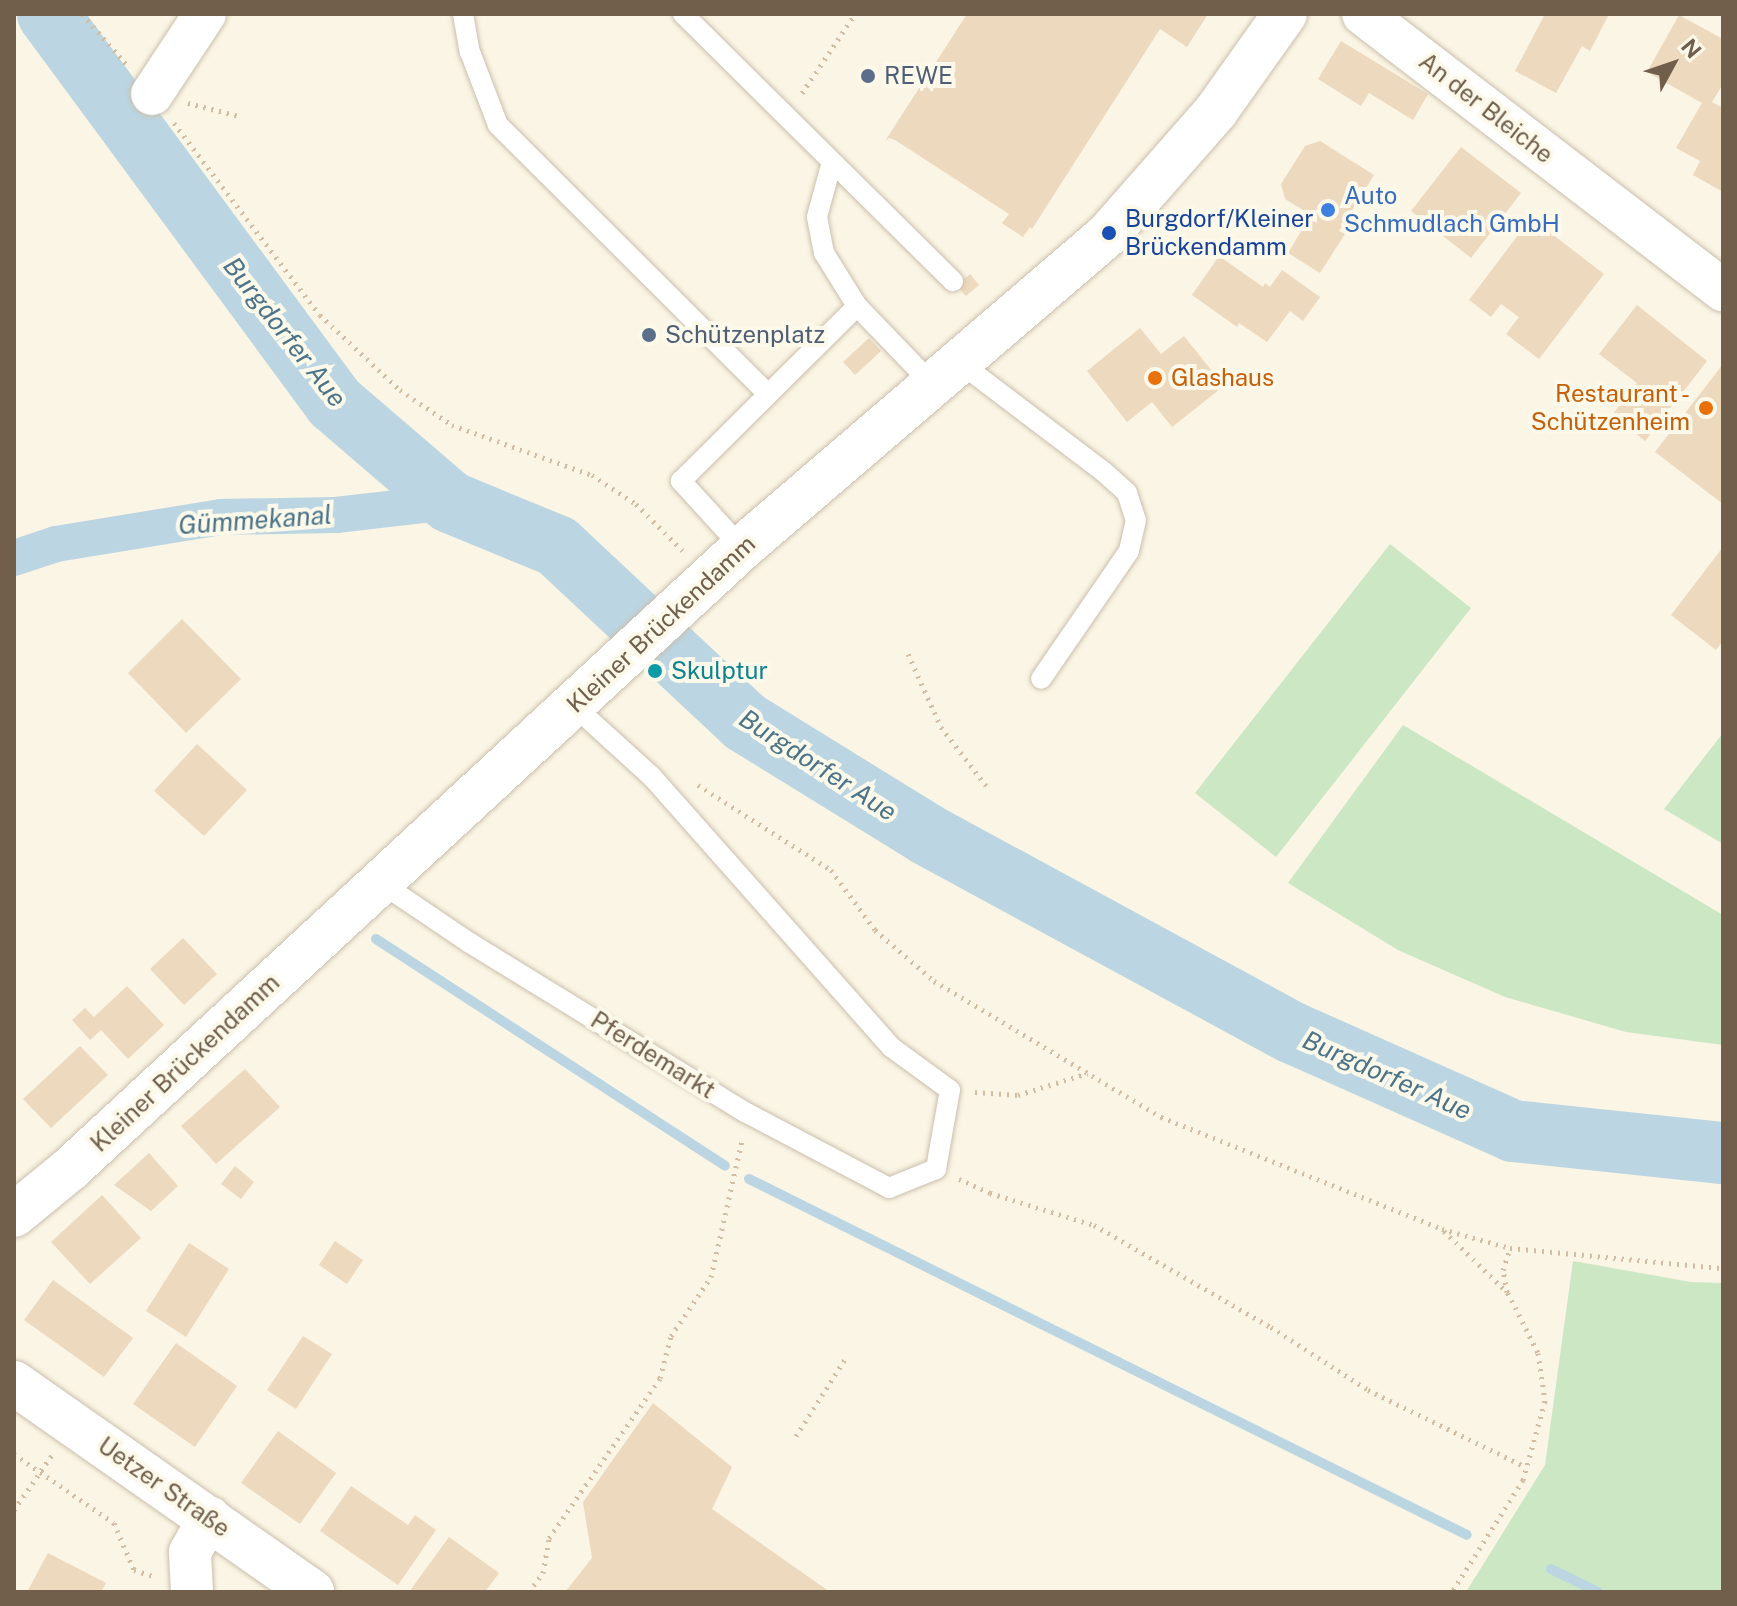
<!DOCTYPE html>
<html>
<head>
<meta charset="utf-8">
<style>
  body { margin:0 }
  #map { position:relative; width:1737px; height:1606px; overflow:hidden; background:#faf5e4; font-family:"Public Sans",sans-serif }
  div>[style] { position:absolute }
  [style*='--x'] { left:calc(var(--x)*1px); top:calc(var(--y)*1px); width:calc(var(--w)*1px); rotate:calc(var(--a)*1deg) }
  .green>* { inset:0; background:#cce7c4 }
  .stream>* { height:10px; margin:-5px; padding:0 5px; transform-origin:5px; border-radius:5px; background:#bbd6e2 }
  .canal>* { height:36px; margin:-18px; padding:0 18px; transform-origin:18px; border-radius:18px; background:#bbd6e2 }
  .river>* { height:62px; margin:-31px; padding:0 31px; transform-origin:31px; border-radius:31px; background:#bbd6e2 }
  .building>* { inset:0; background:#edd9be }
  .path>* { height:5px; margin-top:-2.5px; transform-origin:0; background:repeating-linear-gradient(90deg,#d2bda2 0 2px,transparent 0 8px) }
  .roads { filter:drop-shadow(0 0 2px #cbbeac) drop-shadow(0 0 2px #cbbeac) }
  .service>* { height:20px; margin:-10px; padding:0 10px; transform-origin:10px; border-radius:10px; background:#fff }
  .minor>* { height:42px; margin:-21px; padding:0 21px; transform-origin:21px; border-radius:21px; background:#fff }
  .tertiary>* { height:44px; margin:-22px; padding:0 22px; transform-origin:22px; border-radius:22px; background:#fff }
  .secondary>* { height:44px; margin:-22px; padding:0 22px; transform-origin:22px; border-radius:22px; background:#fff }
  .dots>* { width:22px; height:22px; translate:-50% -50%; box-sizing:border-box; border:4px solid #fdf9ea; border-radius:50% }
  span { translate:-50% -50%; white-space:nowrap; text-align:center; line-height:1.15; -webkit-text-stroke:8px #fdf9ea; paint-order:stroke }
  .service-label { font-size:24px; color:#4e5e75 }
  .left { translate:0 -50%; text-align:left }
  .street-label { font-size:24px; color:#715f4c }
  .shop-label { font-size:24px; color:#366cbe }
  .transit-label { font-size:24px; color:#164399 }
  .food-label { font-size:24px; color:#c56008 }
  .right { translate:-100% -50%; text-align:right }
  .culture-label { font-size:24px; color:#0d838f }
  .water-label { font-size:26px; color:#4b7489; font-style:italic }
  .frame { position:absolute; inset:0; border:16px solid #715f4c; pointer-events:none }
  .north { position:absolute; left:1633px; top:24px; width:80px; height:80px; -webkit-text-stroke:6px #fdf9ea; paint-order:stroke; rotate:50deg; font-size:22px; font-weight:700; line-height:32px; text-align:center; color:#715f4c }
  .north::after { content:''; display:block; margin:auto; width:28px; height:36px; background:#715f4c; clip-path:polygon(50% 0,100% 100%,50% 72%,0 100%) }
</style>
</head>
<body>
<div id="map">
  <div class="green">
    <i style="clip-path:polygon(1390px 544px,1471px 608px,1276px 857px,1195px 793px)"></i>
    <i style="clip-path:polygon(1403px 725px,1723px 915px,1723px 1045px,1626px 1032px,1505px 997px,1398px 950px,1288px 883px)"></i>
    <i style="clip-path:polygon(1723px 733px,1723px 844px,1664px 809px)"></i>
    <i style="clip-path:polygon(1573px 1261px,1691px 1282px,1723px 1283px,1723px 1592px,1466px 1592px,1545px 1465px)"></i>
  </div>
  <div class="stream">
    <i style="--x:376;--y:939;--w:416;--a:33"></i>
    <i style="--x:749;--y:1179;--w:801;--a:26.37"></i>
    <i style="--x:1551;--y:1569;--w:52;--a:26.1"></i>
  </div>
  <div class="canal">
    <i style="--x:14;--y:558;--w:44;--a:-18.4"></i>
    <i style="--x:56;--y:544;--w:166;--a:-9.3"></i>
    <i style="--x:220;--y:517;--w:116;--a:-1"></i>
    <i style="--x:336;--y:515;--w:115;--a:-6.5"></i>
  </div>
  <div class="river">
    <i style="--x:48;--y:14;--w:483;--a:53.6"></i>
    <i style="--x:335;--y:403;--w:152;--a:40.7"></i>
    <i style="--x:450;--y:502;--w:116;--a:22.4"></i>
    <i style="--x:557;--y:546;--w:258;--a:43.1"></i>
    <i style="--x:745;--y:722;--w:213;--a:31.7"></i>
    <i style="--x:926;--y:834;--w:417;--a:28.5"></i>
    <i style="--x:1293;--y:1033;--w:241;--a:24"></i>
    <i style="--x:1513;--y:1131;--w:211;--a:6"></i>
  </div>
  <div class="building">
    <i style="clip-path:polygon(967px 14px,1208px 14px,1187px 47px,1160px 29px,1032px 229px,1030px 227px,1023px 237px,1002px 223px,1009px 214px,1006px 212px,895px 140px,889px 138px,885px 141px)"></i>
    <i style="clip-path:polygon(1545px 14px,1609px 14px,1590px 51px,1582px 46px,1556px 93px,1515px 71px)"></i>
    <i style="clip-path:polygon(1679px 15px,1723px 39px,1723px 84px,1712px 102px,1723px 108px,1723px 192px,1693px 175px,1700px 161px,1676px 148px,1702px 103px,1647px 72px)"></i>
    <i style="clip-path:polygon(1341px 41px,1428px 94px,1413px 120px,1369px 93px,1361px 106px,1318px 79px)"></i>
    <i style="clip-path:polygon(1320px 141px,1374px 175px,1339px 231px,1345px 234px,1320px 273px,1288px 253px,1311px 215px,1285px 199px,1281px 184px,1305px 146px)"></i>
    <i style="clip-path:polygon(1461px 147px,1521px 193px,1471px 258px,1411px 211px)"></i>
    <i style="clip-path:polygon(1531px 218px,1604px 274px,1539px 359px,1506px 334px,1519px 317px,1501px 304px,1491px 317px,1469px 300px)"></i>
    <i style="clip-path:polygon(1219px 256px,1263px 287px,1265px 283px,1270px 287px,1282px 270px,1320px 297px,1303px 321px,1290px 311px,1267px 342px,1239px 323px,1237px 327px,1192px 295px)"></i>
    <i style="clip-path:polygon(970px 274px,979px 285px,966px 296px,956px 285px)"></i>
    <i style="clip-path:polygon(1637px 305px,1707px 361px,1645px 441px,1612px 415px,1637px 383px,1599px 354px)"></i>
    <i style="clip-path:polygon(1140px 328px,1161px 354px,1184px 336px,1224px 386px,1172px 427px,1152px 402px,1127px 422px,1087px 371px)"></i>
    <i style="clip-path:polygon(869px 338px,881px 351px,855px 375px,843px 362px)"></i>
    <i style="clip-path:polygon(1723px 364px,1723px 504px,1655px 452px)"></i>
    <i style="clip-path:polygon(1723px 547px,1723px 641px,1716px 650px,1671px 615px)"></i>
    <i style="clip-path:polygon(182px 619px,241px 679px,186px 733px,128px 673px)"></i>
    <i style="clip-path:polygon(197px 744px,247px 790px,204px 836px,154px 791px)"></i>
    <i style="clip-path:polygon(183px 938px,217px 974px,184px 1005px,150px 969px)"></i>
    <i style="clip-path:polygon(127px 986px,164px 1025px,128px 1059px,101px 1030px,90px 1040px,72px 1020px,85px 1008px,94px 1017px)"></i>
    <i style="clip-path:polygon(80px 1046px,108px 1075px,51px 1128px,23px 1099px)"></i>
    <i style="clip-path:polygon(245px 1069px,280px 1107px,216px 1164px,181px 1126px)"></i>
    <i style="clip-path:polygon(149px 1153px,178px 1186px,151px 1211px,114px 1185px)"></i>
    <i style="clip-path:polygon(235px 1166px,254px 1182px,241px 1199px,221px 1184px)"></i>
    <i style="clip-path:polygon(102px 1195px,141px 1238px,90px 1284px,51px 1242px)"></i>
    <i style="clip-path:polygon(335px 1241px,363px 1260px,347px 1284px,319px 1265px)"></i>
    <i style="clip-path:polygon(189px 1243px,229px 1269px,186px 1337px,146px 1311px)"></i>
    <i style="clip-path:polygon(53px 1280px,133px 1338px,104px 1377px,24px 1320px)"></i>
    <i style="clip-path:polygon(303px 1336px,332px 1354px,296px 1409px,267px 1390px)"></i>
    <i style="clip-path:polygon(176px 1343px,237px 1386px,195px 1447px,133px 1404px)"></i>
    <i style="clip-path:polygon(653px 1403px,732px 1467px,712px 1509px,830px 1592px,565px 1592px,592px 1558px,583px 1502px)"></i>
    <i style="clip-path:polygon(278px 1431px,336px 1473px,300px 1524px,241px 1483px)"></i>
    <i style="clip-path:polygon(351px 1486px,408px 1525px,415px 1515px,436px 1530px,398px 1585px,320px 1531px)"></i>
    <i style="clip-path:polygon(449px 1537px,499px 1573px,485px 1592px,409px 1592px)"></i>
    <i style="clip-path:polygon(48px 1553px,106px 1583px,101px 1592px,27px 1592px)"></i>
  </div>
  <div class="path">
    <i style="--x:82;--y:14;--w:68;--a:48.6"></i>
    <i style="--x:802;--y:93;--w:95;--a:-56.1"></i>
    <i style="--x:188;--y:103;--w:53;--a:14.3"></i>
    <i style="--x:174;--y:123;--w:241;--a:52.8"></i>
    <i style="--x:320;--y:315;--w:110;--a:43.2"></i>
    <i style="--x:400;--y:390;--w:63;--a:33.9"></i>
    <i style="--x:452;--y:425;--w:149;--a:19.7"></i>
    <i style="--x:592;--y:475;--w:53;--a:33.4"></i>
    <i style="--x:636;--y:504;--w:66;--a:45"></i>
    <i style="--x:908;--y:654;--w:80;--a:65.7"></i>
    <i style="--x:941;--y:727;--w:76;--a:52.5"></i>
    <i style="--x:698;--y:785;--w:158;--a:32.6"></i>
    <i style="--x:831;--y:870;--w:74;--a:53.7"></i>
    <i style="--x:875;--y:930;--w:78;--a:40.8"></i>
    <i style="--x:934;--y:981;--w:265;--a:30.9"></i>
    <i style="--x:1161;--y:1117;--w:302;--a:21.7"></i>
    <i style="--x:1442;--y:1229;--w:71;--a:15.6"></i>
    <i style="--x:1510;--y:1248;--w:214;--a:5.4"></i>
    <i style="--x:975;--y:1092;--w:43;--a:4"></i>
    <i style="--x:1018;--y:1095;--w:73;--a:-17.4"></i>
    <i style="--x:959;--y:1179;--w:34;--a:24"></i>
    <i style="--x:990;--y:1193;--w:109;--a:17.1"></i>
    <i style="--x:1094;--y:1225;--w:204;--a:30"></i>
    <i style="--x:1271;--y:1327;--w:116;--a:33"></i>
    <i style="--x:1368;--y:1390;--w:176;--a:26"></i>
    <i style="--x:1444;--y:1231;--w:89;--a:44.1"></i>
    <i style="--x:1508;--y:1293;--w:67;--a:63.4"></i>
    <i style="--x:1538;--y:1353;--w:49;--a:81.7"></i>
    <i style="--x:1545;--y:1401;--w:82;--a:105.6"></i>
    <i style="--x:1523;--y:1480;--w:133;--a:122.4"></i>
    <i style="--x:1507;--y:1292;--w:22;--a:-100"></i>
    <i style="--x:1503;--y:1270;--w:23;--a:-72"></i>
    <i style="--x:796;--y:1436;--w:91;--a:-57.5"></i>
    <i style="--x:14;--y:1454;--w:121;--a:34.6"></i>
    <i style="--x:114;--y:1523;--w:51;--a:66.9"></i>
    <i style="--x:134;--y:1570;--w:23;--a:18"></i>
    <i style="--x:14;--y:1510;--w:67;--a:-55.4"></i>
    <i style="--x:529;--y:1592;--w:24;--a:-54"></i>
    <i style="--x:543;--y:1573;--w:36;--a:-80"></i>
    <i style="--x:549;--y:1538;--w:195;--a:-55.2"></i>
    <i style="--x:660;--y:1378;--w:43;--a:-75.3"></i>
    <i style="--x:671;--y:1336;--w:71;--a:-55.9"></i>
    <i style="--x:711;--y:1277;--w:140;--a:-77.2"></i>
  </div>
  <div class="roads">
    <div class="service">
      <i style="--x:463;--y:14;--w:39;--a:80"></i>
      <i style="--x:470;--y:52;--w:78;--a:69"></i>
      <i style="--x:498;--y:125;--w:381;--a:44.9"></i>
      <i style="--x:683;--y:14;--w:380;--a:44.7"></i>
      <i style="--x:832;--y:162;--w:57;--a:105.3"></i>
      <i style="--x:817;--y:217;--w:37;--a:79"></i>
      <i style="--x:824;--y:253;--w:62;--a:58.1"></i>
      <i style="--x:857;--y:306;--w:111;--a:46.1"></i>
      <i style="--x:959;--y:362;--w:182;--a:37.2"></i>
      <i style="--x:1104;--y:472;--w:31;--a:42"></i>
      <i style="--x:1127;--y:493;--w:28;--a:72"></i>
      <i style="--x:1136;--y:520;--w:32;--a:103"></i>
      <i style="--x:1129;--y:551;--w:155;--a:124.5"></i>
      <i style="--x:742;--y:548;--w:91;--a:-132.3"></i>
      <i style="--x:681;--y:481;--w:248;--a:-44.8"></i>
      <i style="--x:381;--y:883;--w:107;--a:34"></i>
      <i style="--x:470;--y:943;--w:323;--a:31.6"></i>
      <i style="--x:745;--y:1112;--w:163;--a:27.8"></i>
      <i style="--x:889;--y:1188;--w:51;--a:-22"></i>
      <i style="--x:936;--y:1169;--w:80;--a:-80"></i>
      <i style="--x:950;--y:1090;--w:73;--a:-143.9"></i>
      <i style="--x:891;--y:1047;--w:363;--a:-131.5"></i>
      <i style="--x:650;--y:775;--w:104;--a:-137.7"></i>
    </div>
    <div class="minor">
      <i style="--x:1363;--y:14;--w:454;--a:37.5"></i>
      <i style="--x:152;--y:94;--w:96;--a:-56.5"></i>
      <i style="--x:192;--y:1592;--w:40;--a:-92.9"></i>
      <i style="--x:190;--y:1552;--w:40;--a:-60.3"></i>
    </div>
    <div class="tertiary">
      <i style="--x:14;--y:1383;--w:364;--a:35"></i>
    </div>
    <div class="secondary">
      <i style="--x:14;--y:1215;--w:71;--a:-39.3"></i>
      <i style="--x:69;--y:1170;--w:916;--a:-42.74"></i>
      <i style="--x:742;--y:548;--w:484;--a:-40.6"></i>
      <i style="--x:1109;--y:233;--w:162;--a:-48.7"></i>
      <i style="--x:1216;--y:111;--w:119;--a:-54.6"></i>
    </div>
  </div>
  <div class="dots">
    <i style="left:868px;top:76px;background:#5c6f8a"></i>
    <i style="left:1328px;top:210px;background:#3f7fe0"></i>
    <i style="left:1109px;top:233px;background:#1a4fb4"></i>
    <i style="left:649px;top:335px;background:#5c6f8a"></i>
    <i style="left:1155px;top:378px;background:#e8710a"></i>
    <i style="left:1706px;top:408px;background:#e8710a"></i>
    <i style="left:655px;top:671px;background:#0f9aa8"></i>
  </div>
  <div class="service-label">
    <span class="left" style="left:884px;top:76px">REWE</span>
    <span class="left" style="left:665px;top:335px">Schützenplatz</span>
  </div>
  <div class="street-label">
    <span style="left:1486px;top:108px;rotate:38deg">An der Bleiche</span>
    <span style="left:661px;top:624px;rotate:-43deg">Kleiner Brückendamm</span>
    <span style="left:653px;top:1055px;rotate:32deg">Pferdemarkt</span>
    <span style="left:185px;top:1063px;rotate:-43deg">Kleiner Brückendamm</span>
    <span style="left:164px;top:1487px;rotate:35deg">Uetzer Straße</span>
  </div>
  <div class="shop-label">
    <span class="left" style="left:1344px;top:210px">Auto<br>Schmudlach GmbH</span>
  </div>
  <div class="transit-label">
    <span class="left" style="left:1125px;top:233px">Burgdorf/Kleiner<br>Brückendamm</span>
  </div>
  <div class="food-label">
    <span class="left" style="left:1171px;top:378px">Glashaus</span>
    <span class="right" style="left:1690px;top:408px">Restaurant -<br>Schützenheim</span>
  </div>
  <div class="culture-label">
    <span class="left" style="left:671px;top:671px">Skulptur</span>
  </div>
  <div class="water-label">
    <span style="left:285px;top:332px;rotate:52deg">Burgdorfer Aue</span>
    <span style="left:255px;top:520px;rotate:-4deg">Gümmekanal</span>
    <span style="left:818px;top:765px;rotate:33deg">Burgdorfer Aue</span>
    <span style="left:1387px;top:1075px;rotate:24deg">Burgdorfer Aue</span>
  </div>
  <div class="frame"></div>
  <div class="north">N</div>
</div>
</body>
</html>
